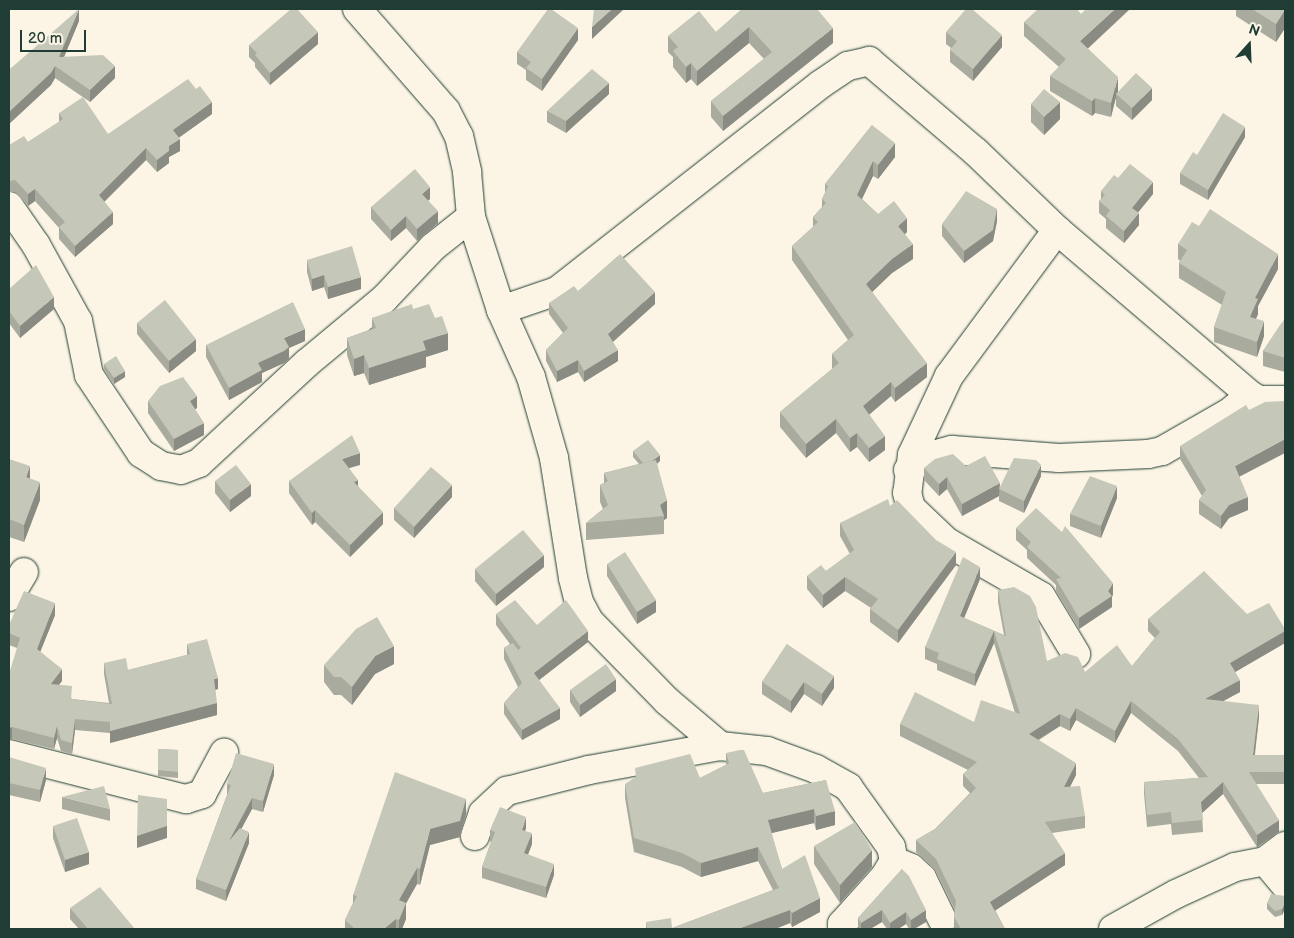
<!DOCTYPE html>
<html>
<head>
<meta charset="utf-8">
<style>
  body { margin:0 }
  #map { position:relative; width:1294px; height:938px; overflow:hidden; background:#fcf5e5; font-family:"Balsamiq Sans",sans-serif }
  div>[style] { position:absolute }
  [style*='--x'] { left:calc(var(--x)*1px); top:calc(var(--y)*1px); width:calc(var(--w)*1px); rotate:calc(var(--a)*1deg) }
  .roads { filter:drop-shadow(0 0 1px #1f3d34) drop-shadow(0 0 1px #1f3d34) }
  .minor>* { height:28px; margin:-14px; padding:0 14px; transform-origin:14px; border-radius:14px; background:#fcf5e5 }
  .wall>* { inset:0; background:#a9ab9f }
  .shaded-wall>* { inset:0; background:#8a8b82 }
  .building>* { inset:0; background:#c5c7b9 }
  span { translate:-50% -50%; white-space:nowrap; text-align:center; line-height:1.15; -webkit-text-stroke:4.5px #fcf5e5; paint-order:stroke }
  .frame { position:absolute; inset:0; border:10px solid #1f3d34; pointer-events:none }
  .north { position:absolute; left:1224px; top:20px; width:50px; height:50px; -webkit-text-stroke:4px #fcf5e5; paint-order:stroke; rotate:20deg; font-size:14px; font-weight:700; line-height:20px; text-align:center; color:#1f3d34 }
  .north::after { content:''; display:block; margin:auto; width:18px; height:22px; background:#1f3d34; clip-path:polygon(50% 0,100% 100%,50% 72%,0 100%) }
  .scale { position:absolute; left:20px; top:30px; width:66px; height:22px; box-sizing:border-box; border:2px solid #1f3d34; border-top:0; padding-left:6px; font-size:15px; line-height:18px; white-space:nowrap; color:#1f3d34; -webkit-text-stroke:4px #fcf5e5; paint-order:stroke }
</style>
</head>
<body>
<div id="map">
  <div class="roads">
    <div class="minor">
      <i style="--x:357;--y:9;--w:135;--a:48.9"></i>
      <i style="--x:446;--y:111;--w:28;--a:63"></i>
      <i style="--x:459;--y:136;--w:37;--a:77"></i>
      <i style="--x:467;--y:172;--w:45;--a:84.9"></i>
      <i style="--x:471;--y:217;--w:98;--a:72.1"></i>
      <i style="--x:501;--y:310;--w:73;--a:65.9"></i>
      <i style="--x:531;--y:377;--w:84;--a:74.1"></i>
      <i style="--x:554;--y:458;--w:121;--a:81"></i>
      <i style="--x:573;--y:578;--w:25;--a:76"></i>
      <i style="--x:579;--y:602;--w:21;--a:62"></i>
      <i style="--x:589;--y:621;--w:112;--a:45.7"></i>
      <i style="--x:667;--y:701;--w:70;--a:40.3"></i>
      <i style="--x:720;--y:746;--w:47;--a:6.1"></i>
      <i style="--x:767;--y:751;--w:52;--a:20.2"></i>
      <i style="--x:816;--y:769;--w:37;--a:29"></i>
      <i style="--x:848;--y:787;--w:74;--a:54.4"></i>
      <i style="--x:891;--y:847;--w:14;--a:78"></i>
      <i style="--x:894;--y:861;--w:18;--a:22"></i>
      <i style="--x:911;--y:868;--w:15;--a:42"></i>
      <i style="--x:922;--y:878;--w:46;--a:64"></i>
      <i style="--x:9;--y:206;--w:47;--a:55.3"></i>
      <i style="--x:36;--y:245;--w:87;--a:61.1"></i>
      <i style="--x:78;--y:321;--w:55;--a:78.5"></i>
      <i style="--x:89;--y:375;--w:94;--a:56.3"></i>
      <i style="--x:141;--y:453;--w:24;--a:33"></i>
      <i style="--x:161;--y:466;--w:20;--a:11"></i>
      <i style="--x:181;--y:470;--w:19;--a:-21"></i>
      <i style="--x:199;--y:463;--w:147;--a:-42.8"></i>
      <i style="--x:307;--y:363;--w:100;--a:-39.7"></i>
      <i style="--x:384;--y:299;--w:71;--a:-46.7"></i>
      <i style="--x:433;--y:247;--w:48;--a:-38.3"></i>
      <i style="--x:1057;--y:230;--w:182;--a:126.5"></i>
      <i style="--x:949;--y:376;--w:87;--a:115.1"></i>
      <i style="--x:912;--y:455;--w:38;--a:97"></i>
      <i style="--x:907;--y:493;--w:16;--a:75"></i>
      <i style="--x:911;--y:508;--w:50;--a:43.4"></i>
      <i style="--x:947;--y:542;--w:108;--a:29.9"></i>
      <i style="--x:1041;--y:596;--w:68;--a:58.9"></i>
      <i style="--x:501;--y:310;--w:59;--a:-18.7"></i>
      <i style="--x:557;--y:291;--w:335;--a:-38.1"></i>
      <i style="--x:821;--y:84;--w:32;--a:-34"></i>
      <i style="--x:848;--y:66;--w:22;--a:-13"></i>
      <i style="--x:869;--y:61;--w:140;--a:40.4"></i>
      <i style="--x:976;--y:152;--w:112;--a:43.9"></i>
      <i style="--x:1057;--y:230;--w:254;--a:40.5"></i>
      <i style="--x:1250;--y:395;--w:10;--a:29"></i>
      <i style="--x:1259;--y:400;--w:26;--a:0"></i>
      <i style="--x:908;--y:470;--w:25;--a:-34"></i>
      <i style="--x:929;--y:456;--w:24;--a:-15"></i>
      <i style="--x:952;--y:450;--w:107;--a:4.3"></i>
      <i style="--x:1059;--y:458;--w:89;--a:-2.6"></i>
      <i style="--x:1148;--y:454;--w:14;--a:-12"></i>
      <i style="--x:1162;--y:451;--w:78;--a:-29.8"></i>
      <i style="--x:1230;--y:412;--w:26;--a:-40"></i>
      <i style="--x:9;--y:597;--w:29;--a:-59"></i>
      <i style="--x:9;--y:754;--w:183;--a:14.3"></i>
      <i style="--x:186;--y:799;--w:17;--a:-17"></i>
      <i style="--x:202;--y:794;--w:47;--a:-61.8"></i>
      <i style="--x:475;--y:836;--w:24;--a:-71"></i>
      <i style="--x:483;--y:813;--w:33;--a:-43"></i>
      <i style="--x:507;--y:791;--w:85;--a:-14.4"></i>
      <i style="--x:589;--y:770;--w:133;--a:-10.4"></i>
      <i style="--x:1265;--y:861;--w:25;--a:-37"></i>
      <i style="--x:842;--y:929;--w:5;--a:-90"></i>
      <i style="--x:842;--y:924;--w:64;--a:-48.1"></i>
      <i style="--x:885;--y:876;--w:17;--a:-59"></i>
      <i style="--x:1113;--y:929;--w:72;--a:-29.1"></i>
      <i style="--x:1176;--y:894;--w:65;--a:-24.6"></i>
      <i style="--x:1235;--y:867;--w:31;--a:-11"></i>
      <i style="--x:1265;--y:861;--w:31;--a:50"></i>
    </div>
  </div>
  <div class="wall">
    <i style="clip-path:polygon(742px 9px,833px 43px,723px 131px,711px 117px,711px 101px,764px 59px,749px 43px,697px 86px,691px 79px,686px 83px,673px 67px,673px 57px,668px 52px,668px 36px,716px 32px)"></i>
    <i style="clip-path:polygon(1236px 9px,1285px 9px,1285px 28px,1276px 42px,1236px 16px)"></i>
    <i style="clip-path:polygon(79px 21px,64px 57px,115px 78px,90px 102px,55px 78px,51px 85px,9px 124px,9px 67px,10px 69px)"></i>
    <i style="clip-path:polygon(1024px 22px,1088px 49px,1118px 92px,1152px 100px,1132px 120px,1116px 106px,1116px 97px,1111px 117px,1095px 113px,1092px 116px,1050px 91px,1050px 76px,1059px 67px,1024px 36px)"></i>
    <i style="clip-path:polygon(946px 32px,1002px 47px,973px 81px,950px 62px,950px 50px,951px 48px,946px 44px)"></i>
    <i style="clip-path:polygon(578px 40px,542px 91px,526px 80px,526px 70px,517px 64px,517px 52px)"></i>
    <i style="clip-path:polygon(318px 44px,270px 85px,255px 67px,255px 63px,249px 57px,249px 45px)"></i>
    <i style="clip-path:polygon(609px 94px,566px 133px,547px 122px,547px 111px)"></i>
    <i style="clip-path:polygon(1031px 104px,1060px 119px,1044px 135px,1031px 122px)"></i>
    <i style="clip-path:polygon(59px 113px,108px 134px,212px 114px,179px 137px,180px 151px,169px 157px,169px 163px,157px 172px,146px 160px,104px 202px,113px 224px,75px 257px,59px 239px,59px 228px,35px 201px,28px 206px,15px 192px,9px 192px,9px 145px,28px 142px,59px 122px)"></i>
    <i style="clip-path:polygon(872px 125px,895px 157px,878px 179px,873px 176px,862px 199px,878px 214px,907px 232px,905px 234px,913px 259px,892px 273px,872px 292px,927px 377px,895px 402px,891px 396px,869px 414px,885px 450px,869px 462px,857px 447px,850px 452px,836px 433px,806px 458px,780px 427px,780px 412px,832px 369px,832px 354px,848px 340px,792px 260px,792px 246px,813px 227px,813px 217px,822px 207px,822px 199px,825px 193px,825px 184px)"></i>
    <i style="clip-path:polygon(1245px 137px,1208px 200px,1180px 184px,1180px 173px,1197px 155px)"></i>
    <i style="clip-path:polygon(1118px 178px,1153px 194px,1138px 212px,1139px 225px,1124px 243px,1106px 228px,1106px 219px,1099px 213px,1099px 201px,1101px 199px,1101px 191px)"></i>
    <i style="clip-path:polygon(430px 199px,428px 200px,438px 223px,417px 241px,406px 228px,391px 241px,371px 219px,371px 207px)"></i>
    <i style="clip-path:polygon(997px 221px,993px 241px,964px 263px,942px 236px,942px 224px)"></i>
    <i style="clip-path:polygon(1199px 226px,1278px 269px,1258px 306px,1258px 314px,1256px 319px,1264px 336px,1257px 357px,1214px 342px,1214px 327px,1222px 305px,1179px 278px,1179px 263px,1180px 261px,1178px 259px,1178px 244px)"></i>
    <i style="clip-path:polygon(307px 260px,361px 289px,328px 299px,324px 287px,312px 291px,307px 272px)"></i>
    <i style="clip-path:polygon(9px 289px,54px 309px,20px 338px,9px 323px)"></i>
    <i style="clip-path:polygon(578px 291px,655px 304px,613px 342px,618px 361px,584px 382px,578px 372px,557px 382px,546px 361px,546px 350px,563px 333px,549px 314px,549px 303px)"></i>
    <i style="clip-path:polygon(413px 309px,435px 318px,448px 350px,426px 357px,426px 367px,369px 385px,364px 373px,354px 376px,347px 355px,347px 338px,372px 329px,372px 318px)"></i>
    <i style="clip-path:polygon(1285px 319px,1285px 372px,1263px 366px,1263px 351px)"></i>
    <i style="clip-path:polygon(137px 323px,196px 351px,169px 373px,137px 334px)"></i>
    <i style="clip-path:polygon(305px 341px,289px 348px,289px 359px,284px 363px,262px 373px,262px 382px,229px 400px,206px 357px,206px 345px)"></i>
    <i style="clip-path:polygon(104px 364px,125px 377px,114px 384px,104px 370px)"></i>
    <i style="clip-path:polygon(148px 401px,197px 408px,195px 409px,204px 435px,174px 451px,148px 413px)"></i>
    <i style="clip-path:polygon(1180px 446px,1239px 477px,1248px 510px,1229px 518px,1221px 529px,1199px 514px,1199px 500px,1202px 496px,1180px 459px)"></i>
    <i style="clip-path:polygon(633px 451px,660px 461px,657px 464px,667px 518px,664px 520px,664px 534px,586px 540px,586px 523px,603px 509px,600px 502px,600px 485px,604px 483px,604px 473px,639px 464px,633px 457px)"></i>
    <i style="clip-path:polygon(9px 459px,40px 500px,24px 542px,9px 537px)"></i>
    <i style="clip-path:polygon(360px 465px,349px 468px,358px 486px,383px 524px,350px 557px,315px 522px,312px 525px,289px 493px,289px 481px)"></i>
    <i style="clip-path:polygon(966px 466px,1000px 488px,1041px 476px,1024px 513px,999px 501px,999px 496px,962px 516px,947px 489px,939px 496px,924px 480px,924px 468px)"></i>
    <i style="clip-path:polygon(215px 481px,251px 496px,230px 512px,215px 493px)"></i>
    <i style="clip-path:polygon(452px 497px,414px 538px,394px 520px,394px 508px)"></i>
    <i style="clip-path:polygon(1117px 498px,1101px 538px,1070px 526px,1070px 514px)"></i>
    <i style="clip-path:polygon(890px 506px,956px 565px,898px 643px,870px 622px,870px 609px,871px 608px,845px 591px,823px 608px,807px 589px,807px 576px,826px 571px,850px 554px,840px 536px,840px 523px)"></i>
    <i style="clip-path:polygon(1016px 528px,1113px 594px,1112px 597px,1112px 607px,1079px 629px,1056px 591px,1056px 585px,1027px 558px,1027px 550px,1016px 540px)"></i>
    <i style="clip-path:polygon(607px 564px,656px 612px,637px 624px,607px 576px)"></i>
    <i style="clip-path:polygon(544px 567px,496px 606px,475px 581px,475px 569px)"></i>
    <i style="clip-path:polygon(980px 579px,964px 618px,1004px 635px,998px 602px,998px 590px,1047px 661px,1085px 672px,1132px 666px,1155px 638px,1148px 631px,1148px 619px,1247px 614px,1285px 629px,1285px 643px,1235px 672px,1240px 692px,1223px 701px,1259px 717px,1255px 755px,1285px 755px,1285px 784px,1256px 784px,1279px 832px,1257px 847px,1223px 794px,1202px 813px,1203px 832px,1172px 835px,1171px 824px,1147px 827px,1144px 794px,1144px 782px,1199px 778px,1178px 751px,1131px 713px,1115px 743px,1076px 720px,1070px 731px,1060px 726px,1039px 740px,1076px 775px,1070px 786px,1085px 816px,1085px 828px,1052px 833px,1065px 865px,995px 910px,1005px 929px,954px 929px,954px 917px,955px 910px,936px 871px,916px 852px,916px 840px,935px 829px,970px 793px,963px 786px,963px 774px,968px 770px,900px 736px,900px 724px,974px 722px,1015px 713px,994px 643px,975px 686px,937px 670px,937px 664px,925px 659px,925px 647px)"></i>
    <i style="clip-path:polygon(496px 614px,537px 625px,588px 642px,539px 680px,560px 719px,522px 740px,504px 714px,504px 703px,518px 687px,504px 659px,504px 648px,510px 644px,496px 625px)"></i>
    <i style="clip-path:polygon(55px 615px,40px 652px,62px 681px,59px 684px,72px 699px,109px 703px,104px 674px,104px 663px,128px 670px,187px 655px,187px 644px,218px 689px,215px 690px,217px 715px,110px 743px,110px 733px,75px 730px,72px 754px,61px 751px,57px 738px,54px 749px,12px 739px,9px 740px,17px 648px,9px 645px,9px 625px)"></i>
    <i style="clip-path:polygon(787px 644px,834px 688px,822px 706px,804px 694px,791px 713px,762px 694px,762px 682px)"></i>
    <i style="clip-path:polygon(394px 664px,375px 674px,352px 705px,341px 695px,334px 695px,324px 682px,324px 665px)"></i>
    <i style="clip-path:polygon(570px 690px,616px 691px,580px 717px,570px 702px)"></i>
    <i style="clip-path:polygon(158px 749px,178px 750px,178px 778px,158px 776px)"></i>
    <i style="clip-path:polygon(726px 753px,763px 793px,826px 780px,835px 825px,816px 830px,814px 823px,771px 833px,782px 869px,820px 912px,792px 927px,790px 923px,775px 929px,646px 929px,646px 922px,672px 928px,773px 890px,758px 861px,701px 877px,682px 867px,634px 852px,625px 798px,625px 784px,700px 778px,726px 765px)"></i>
    <i style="clip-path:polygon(9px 757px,46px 780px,40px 802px,9px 795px)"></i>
    <i style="clip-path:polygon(274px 775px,263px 812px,252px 809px,241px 829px,249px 843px,226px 901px,196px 889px,196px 879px,227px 795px,227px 784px)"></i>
    <i style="clip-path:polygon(62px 797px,110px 809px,110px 821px,62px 809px)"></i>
    <i style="clip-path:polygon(466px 814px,460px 837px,430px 845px,420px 885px,417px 884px,406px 903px,406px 919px,402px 929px,345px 929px,345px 920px,353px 903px,353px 895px)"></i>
    <i style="clip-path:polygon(53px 826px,89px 864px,65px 872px,53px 838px)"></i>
    <i style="clip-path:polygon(526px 828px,525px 831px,532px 844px,528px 855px,554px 875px,546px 898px,482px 878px,482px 867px,491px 842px,490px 841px,490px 830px)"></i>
    <i style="clip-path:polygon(814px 846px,872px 867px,840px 903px,814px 864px)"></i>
    <i style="clip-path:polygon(902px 869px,926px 922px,914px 929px,909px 929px,906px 924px,898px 929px,887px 929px,882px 922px,870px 929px,858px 929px,858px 918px)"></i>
    <i style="clip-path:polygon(1285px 896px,1285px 909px,1282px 915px,1275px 917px,1267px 909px,1267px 903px)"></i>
    <i style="clip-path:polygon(70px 908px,135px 929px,79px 929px,70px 919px)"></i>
  </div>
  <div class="shaded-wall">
    <i style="clip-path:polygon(79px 9px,79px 21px,59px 69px,59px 57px)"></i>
    <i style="clip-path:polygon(612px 9px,624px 9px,592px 39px,592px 27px)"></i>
    <i style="clip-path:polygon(1115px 9px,1130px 9px,1080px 56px,1080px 41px)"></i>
    <i style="clip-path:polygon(1285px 10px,1285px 28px,1276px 42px,1276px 24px)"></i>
    <i style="clip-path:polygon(749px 27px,749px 43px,697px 86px,697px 71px)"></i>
    <i style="clip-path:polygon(578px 28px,578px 40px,542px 91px,542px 79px)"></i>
    <i style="clip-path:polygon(833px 28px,833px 43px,723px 131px,723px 116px)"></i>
    <i style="clip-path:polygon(318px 32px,318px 44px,270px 85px,270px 73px)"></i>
    <i style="clip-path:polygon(1002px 35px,1002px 47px,973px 81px,973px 69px)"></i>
    <i style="clip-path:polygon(691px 63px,691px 79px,686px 83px,686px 67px)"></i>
    <i style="clip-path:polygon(55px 66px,55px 78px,51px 85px,9px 124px,9px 112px)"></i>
    <i style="clip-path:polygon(115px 66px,115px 78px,90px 102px,90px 90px)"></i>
    <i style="clip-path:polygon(1118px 77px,1118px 92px,1116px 94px,1116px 97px,1111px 117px,1111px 103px)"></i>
    <i style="clip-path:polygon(609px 83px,609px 94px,566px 133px,566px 121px)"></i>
    <i style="clip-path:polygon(1152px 88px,1152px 100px,1132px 120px,1132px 108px)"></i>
    <i style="clip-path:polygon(1095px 98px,1095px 113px,1092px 116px,1092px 101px)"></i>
    <i style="clip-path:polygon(212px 102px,212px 114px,173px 142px,173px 130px)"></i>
    <i style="clip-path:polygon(1060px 102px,1060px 119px,1044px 135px,1044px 117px)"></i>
    <i style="clip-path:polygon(1245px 127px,1245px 137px,1208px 200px,1208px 190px)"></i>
    <i style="clip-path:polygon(180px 139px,180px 151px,169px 157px,169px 163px,157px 172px,157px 160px,169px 146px)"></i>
    <i style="clip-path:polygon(895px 143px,895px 157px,878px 179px,878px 165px)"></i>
    <i style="clip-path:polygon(146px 148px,146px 160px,99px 207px,99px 195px)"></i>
    <i style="clip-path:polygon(873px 161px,873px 176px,857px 209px,857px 195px)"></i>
    <i style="clip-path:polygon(1153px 182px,1153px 194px,1132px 220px,1132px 208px)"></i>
    <i style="clip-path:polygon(430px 187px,430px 199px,422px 206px,422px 194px)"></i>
    <i style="clip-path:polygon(35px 189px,35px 201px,28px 206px,28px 194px)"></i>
    <i style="clip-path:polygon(997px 209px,997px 221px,993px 241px,964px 263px,964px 251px)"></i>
    <i style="clip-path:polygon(438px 211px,438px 223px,417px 241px,417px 229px)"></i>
    <i style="clip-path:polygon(113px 212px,113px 224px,75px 257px,75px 246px)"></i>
    <i style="clip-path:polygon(1139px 213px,1139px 225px,1124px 243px,1124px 231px)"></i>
    <i style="clip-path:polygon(406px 216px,406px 228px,391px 241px,391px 230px)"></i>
    <i style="clip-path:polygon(907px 218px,907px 232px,898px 240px,898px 226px)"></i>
    <i style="clip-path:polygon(913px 244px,913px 259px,892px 273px,866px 298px,866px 284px,892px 259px)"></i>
    <i style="clip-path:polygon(1278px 254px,1278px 269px,1258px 306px,1258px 314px,1250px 332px,1250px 317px,1255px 298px)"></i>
    <i style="clip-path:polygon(324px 275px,324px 287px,312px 291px,312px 279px)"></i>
    <i style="clip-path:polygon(361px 277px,361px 289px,328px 299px,328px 287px)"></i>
    <i style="clip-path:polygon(655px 292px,655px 304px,608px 346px,608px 334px)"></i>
    <i style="clip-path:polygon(54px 297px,54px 309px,20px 338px,20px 326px)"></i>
    <i style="clip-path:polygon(1264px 321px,1264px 336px,1257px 357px,1257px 342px)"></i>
    <i style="clip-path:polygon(305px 329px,305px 341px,289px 348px,289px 359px,284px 363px,262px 373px,262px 382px,229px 400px,229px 388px,258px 363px,284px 338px)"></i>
    <i style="clip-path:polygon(448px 333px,448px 350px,426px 357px,426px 367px,369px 385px,369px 368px,423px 341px)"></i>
    <i style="clip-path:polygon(196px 339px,196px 351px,169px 373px,169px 361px)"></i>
    <i style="clip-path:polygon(618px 350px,618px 361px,584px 382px,584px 371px)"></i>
    <i style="clip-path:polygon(364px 355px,364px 373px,354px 376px,354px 359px)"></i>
    <i style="clip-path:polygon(578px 360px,578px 372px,557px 382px,557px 371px)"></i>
    <i style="clip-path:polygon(927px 363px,927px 377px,895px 402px,895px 388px)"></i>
    <i style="clip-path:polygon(125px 371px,125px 377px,114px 384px,114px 378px)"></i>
    <i style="clip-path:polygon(891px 382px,891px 396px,863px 420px,863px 406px)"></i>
    <i style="clip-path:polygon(197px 396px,197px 408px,190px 412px,190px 401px)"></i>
    <i style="clip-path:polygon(836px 419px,836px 433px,806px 458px,806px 444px)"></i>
    <i style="clip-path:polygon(204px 423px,204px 435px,174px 451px,174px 439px)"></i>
    <i style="clip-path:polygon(857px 433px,857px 447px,850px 452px,850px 438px)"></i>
    <i style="clip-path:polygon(885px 436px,885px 450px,869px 462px,869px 448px)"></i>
    <i style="clip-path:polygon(1285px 439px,1285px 453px,1235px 479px,1235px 466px)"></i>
    <i style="clip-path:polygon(360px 453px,360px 465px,342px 470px,342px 459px)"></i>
    <i style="clip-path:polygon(660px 455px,660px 461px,645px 472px,645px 466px)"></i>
    <i style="clip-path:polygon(1041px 465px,1041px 476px,1024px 513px,1024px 501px)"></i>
    <i style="clip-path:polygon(30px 466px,30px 484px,26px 477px)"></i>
    <i style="clip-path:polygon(947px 477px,947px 489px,939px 496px,939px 484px)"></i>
    <i style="clip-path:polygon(358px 480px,358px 491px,354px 482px)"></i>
    <i style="clip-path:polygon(40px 482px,40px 500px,24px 542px,24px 525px)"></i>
    <i style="clip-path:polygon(1000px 483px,999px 496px,962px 516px,962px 504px)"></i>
    <i style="clip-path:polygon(251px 484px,251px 496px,230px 512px,230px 500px)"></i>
    <i style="clip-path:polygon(452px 485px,452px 497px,414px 538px,414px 527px)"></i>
    <i style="clip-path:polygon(1117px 486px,1117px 498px,1101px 538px,1101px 526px)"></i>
    <i style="clip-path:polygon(1248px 497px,1248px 510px,1229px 518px,1221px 529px,1221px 516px,1229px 505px)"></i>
    <i style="clip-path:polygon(667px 500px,667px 518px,664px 520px,664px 516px,660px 505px)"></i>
    <i style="clip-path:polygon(315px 510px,315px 522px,312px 525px,312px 513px)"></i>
    <i style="clip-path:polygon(383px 512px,383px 524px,350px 557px,350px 545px)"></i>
    <i style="clip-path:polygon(956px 552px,956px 565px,898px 643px,898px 630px)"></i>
    <i style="clip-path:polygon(544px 555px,544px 567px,496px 606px,496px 594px)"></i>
    <i style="clip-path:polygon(980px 567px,980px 579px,960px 628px,960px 616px)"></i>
    <i style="clip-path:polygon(845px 577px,845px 591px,823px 608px,823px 595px)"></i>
    <i style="clip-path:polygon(1113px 583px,1113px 594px,1112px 597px,1112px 607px,1079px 629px,1079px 618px,1108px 591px)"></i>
    <i style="clip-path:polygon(656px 600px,656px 612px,637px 624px,637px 612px)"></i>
    <i style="clip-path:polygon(55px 603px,55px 615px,37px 660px,37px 649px)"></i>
    <i style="clip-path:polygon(588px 631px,588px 642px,534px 684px,534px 673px)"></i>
    <i style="clip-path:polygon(994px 631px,994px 643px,975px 686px,975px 674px)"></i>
    <i style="clip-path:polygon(1285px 631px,1285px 643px,1230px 675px,1230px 663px)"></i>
    <i style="clip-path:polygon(394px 646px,394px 664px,375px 674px,352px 705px,352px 687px,375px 656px)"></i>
    <i style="clip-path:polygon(62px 669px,62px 681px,51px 695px,51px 684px)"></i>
    <i style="clip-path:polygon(834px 676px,834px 688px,822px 706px,822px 694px)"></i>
    <i style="clip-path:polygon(218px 678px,218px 689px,214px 690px,214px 679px)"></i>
    <i style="clip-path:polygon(616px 679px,616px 691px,580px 717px,580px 705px)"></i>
    <i style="clip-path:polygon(1240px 680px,1240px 692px,1205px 711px,1205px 699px)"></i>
    <i style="clip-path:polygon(804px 682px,804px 694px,791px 713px,791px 701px)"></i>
    <i style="clip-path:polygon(1131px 701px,1131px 713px,1115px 743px,1115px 731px)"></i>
    <i style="clip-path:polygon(217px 703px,217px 715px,110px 743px,110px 731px)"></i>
    <i style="clip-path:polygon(1259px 705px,1259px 717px,1253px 767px,1253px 755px)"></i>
    <i style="clip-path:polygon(560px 708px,560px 719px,522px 740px,522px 730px)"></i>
    <i style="clip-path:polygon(1076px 708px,1076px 720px,1070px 731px,1070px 719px)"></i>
    <i style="clip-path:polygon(1060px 714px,1060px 726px,1029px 745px,1029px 734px)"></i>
    <i style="clip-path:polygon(75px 719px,75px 730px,72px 754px,72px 743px)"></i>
    <i style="clip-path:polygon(57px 726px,57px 738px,54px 749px,54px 738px)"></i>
    <i style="clip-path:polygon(12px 727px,12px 739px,9px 740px,9px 728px)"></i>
    <i style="clip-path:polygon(1076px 763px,1076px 775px,1064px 799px,1064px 787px)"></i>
    <i style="clip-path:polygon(274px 764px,274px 775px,263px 812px,263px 801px)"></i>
    <i style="clip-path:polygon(46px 768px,46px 780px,40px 802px,40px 790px)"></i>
    <i style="clip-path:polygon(1223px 782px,1223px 794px,1201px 814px,1201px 802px)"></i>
    <i style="clip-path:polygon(252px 798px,252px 809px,229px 852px,229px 841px)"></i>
    <i style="clip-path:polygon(167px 799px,167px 838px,137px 848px,137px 836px)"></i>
    <i style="clip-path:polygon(466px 799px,466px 814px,460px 837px,430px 845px,420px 885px,420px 869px,430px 829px)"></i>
    <i style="clip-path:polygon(814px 809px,814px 823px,768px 834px,768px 820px)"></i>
    <i style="clip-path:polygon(835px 811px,835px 825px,816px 830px,816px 816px)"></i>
    <i style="clip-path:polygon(526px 817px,526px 828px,522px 841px,522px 830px)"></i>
    <i style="clip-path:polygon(1279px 820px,1279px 832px,1257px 847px,1257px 835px)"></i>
    <i style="clip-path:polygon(249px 832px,249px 843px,226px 901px,226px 890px)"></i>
    <i style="clip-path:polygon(532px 833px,532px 844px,524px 864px,524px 853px)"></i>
    <i style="clip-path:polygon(758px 847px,758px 861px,701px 877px,701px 863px)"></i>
    <i style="clip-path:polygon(872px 850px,872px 867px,840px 903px,840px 885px)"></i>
    <i style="clip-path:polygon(89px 852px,89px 864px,65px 872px,65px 860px)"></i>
    <i style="clip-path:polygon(1065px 853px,1065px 865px,990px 914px,990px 902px)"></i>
    <i style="clip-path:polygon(554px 864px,554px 875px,546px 898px,546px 887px)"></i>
    <i style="clip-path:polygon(417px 868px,417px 884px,399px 916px,399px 900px)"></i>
    <i style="clip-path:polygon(820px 898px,820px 912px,792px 927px,792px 913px)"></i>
    <i style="clip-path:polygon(406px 903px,406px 919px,402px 929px,399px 929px,399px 920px)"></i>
    <i style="clip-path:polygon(1285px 903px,1285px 909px,1282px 915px,1282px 909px)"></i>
    <i style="clip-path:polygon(790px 910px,790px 923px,775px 929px,738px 929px)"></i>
    <i style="clip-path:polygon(882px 910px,882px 922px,870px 929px,861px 929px,861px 923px)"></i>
    <i style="clip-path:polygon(926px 910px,926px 922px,914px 929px,911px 929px,911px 920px)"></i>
    <i style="clip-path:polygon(906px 912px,906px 924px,898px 929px,890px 929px,890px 923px)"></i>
    <i style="clip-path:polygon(396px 919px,396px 929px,384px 929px)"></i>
  </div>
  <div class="building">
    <i style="clip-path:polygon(79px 9px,59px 57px,103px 55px,115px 66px,90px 90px,55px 66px,51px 73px,9px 112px,9px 67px,10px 69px)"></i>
    <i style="clip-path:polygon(291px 9px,297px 9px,318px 32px,270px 73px,255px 55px,257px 53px,249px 45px)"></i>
    <i style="clip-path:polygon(548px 9px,551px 9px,578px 28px,542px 79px,526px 68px,531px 62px,517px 52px)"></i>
    <i style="clip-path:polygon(594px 9px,612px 9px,592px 27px)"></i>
    <i style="clip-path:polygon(742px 9px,817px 9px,833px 28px,723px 116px,711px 101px,772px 52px,749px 27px,697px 71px,691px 63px,686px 67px,673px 51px,678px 47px,668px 36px,699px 11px,716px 32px)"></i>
    <i style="clip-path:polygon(966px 9px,972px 9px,1002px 35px,973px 69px,950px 50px,957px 41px,946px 32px)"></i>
    <i style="clip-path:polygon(1038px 9px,1077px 9px,1081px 14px,1086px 9px,1115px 9px,1080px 41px,1118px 77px,1111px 103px,1095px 98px,1092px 101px,1050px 76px,1066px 59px,1024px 22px)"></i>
    <i style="clip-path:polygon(1252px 9px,1285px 9px,1285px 10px,1276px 24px)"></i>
    <i style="clip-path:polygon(592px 69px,609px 83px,566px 121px,547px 111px)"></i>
    <i style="clip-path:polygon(1136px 73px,1152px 88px,1132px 108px,1116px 94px)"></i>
    <i style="clip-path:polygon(188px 79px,196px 89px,200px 86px,212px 102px,173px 130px,180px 139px,169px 146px,169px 151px,157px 160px,146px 148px,99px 195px,113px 212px,75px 246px,59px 227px,65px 222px,35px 189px,28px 194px,15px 180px,9px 181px,9px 145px,24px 136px,28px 142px,63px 119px,59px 113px,83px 97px,108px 134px)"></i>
    <i style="clip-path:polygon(1044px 89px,1060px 102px,1044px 117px,1031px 104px)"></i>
    <i style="clip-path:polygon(1223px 113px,1245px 127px,1208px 190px,1180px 173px,1193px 152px,1197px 155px)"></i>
    <i style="clip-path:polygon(872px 125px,895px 143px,878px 165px,873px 161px,857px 195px,878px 214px,894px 201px,907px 218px,898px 226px,913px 244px,892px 259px,866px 284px,927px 363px,895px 388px,891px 382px,863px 406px,885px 436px,869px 448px,857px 433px,850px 438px,836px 419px,806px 444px,780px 412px,839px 363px,832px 354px,854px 335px,792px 246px,818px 222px,813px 217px,826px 203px,822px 199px,828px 186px,825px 184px)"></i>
    <i style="clip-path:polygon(1130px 164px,1153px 182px,1132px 208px,1139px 213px,1124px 231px,1106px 216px,1110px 210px,1099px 201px,1105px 195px,1101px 191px,1114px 175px,1118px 178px)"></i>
    <i style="clip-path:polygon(415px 169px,430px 187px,422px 194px,438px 211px,417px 229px,406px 216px,391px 230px,371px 207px)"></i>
    <i style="clip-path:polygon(966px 191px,997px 209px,993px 230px,964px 251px,942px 224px)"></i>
    <i style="clip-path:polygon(1210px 209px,1278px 254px,1255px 298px,1258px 299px,1250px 317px,1264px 321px,1257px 342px,1214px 327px,1226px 292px,1179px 263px,1187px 250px,1178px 244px,1192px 222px,1199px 226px)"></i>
    <i style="clip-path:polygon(352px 246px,361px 277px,328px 287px,324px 275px,312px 279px,307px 260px)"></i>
    <i style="clip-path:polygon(620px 254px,655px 292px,608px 334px,618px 350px,584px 371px,578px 360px,557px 371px,546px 350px,568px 328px,549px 303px,574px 286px,578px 291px)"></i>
    <i style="clip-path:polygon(36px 265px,54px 297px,20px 326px,9px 311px,9px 289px)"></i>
    <i style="clip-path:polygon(165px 300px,196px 339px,169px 361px,137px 323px)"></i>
    <i style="clip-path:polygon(293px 302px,305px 329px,284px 338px,289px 347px,284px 351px,258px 363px,262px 370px,229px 388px,206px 345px)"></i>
    <i style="clip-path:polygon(412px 304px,413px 309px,429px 304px,435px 318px,442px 316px,448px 333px,423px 341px,426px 350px,369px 368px,364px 355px,354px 359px,347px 338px,376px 328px,372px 318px)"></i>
    <i style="clip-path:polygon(1285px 319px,1285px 358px,1263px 351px,1280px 325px)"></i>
    <i style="clip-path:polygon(116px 356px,125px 371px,114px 378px,104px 364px)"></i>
    <i style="clip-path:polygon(183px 377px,197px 396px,190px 401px,204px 423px,174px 439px,148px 401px,160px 386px)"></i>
    <i style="clip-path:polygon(1285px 401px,1285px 439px,1235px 466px,1248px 497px,1229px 505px,1221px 516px,1199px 500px,1206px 490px,1180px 446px,1246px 405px,1249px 410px,1265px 402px)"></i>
    <i style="clip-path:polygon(352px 435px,360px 453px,342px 459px,358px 480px,354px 482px,383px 512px,350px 545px,315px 510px,312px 513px,289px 481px)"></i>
    <i style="clip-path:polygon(648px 440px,660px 455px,652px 461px,643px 463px,633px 451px)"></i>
    <i style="clip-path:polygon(953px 454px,966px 466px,985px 456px,1000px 483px,962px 504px,947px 477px,939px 484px,924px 468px,935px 459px)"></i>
    <i style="clip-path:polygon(1014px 458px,1036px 460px,1041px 465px,1024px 501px,999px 489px)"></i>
    <i style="clip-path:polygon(9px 459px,30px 466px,26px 477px,40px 482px,24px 525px,9px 519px)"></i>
    <i style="clip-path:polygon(656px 460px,667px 500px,660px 505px,664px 516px,586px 523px,608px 505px,600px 485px,608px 481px,604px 473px)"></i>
    <i style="clip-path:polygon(236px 465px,251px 484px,230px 500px,215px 481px)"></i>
    <i style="clip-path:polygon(431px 467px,452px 485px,414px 527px,394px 508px)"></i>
    <i style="clip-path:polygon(1090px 476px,1117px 486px,1101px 526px,1070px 514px)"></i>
    <i style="clip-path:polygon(888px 499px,890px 506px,897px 500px,936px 540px,956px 552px,898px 630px,870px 609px,878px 599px,845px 577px,823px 595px,807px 576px,821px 565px,826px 571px,854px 550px,840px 523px)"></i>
    <i style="clip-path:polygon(1036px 508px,1062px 532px,1065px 526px,1113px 583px,1108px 591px,1112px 596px,1079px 618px,1056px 579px,1061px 578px,1027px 547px,1031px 542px,1016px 528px)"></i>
    <i style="clip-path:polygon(523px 530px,544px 555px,496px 594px,475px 569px)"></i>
    <i style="clip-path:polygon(625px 552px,656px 600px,637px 612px,607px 564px)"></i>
    <i style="clip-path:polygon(963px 557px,980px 567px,960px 616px,1006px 636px,998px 590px,1014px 587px,1030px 596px,1036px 607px,1047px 661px,1065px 653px,1078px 657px,1085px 672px,1117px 645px,1132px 666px,1160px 632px,1148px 619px,1204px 571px,1247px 614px,1269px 603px,1285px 629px,1285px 631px,1230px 663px,1240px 680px,1205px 699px,1259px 705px,1253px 755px,1285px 755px,1285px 772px,1249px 772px,1279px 820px,1257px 835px,1223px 782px,1201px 802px,1203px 820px,1172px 823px,1171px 812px,1147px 815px,1144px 782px,1208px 777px,1178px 739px,1131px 701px,1115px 731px,1076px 708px,1070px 719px,1060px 714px,1029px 734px,1076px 763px,1064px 787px,1080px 786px,1085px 816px,1045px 822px,1065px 853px,990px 902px,1005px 929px,961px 929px,954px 917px,956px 901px,936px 859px,916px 840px,935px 829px,976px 788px,963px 774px,977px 762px,900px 724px,915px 692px,974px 722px,981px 700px,1020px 714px,994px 631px,975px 674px,937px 659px,939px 653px,925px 647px)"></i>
    <i style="clip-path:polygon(24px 591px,55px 603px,37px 649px,62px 669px,51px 684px,72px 686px,71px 699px,112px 704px,104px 663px,126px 658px,128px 670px,190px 654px,187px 644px,207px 639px,218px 678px,214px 679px,217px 703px,110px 731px,110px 722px,75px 719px,72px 743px,61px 740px,57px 726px,54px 738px,12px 727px,9px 728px,9px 674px,20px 638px,9px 633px,9px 625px)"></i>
    <i style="clip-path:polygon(515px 600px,537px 625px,566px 600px,588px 631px,534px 673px,560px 708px,522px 730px,504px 703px,522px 683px,504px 648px,513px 643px,518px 650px,521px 648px,496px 614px)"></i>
    <i style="clip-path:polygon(377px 617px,394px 646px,375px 656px,352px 687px,341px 677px,334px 677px,324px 665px,356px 629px)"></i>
    <i style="clip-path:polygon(787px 644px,834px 676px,822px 694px,804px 682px,791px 701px,762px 682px)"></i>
    <i style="clip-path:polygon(606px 664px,616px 679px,580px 705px,570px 690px)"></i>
    <i style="clip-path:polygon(158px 749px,178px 750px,178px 772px,158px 770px)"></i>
    <i style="clip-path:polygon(740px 750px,744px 750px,763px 793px,826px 780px,835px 811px,816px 816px,814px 809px,768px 820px,782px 869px,805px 855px,820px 898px,792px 913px,790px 910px,738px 929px,647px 929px,646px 922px,671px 918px,672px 928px,779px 888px,758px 847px,701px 863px,682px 853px,634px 838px,625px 784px,636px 777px,635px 768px,690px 754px,700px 778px,729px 763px,726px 753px)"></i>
    <i style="clip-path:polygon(236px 753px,274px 764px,263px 801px,252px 798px,229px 841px,240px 828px,249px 832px,226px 890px,196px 879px,231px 785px,227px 784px)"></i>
    <i style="clip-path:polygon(9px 757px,46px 768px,40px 790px,9px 783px)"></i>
    <i style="clip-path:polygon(395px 772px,466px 799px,460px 821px,430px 829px,420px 869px,417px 868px,399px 900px,406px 903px,399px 920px,396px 919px,384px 929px,355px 929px,345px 920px,357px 896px,353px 895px)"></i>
    <i style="clip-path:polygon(104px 786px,110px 809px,62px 797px)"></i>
    <i style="clip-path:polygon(138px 795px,167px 799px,167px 826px,137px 836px)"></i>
    <i style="clip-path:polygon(500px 807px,526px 817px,522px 830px,532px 833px,524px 853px,554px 864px,546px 887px,482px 867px,495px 832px,490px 830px)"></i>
    <i style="clip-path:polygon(77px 818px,89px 852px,65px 860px,53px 826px)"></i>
    <i style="clip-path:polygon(855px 822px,872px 850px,840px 885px,814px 846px)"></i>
    <i style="clip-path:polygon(902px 869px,909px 876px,926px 910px,911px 920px,906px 912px,890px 923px,882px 910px,861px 923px,858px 918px)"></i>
    <i style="clip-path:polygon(100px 887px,135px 929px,88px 929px,70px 908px)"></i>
    <i style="clip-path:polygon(1271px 894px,1285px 896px,1285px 903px,1282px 909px,1275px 911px,1267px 903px)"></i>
  </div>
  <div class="frame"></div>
  <div class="north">N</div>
  <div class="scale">20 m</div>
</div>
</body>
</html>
